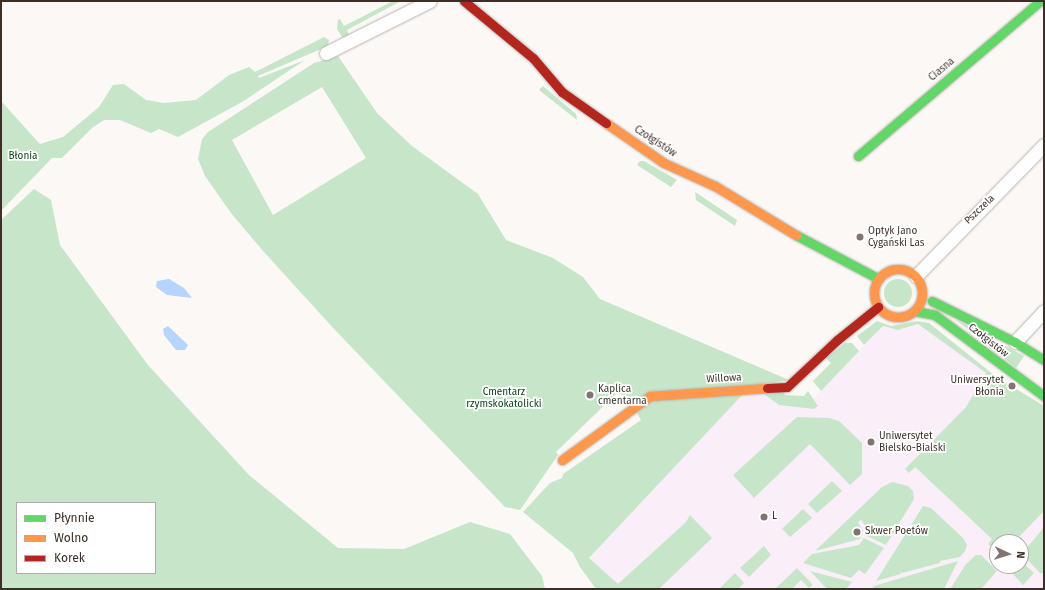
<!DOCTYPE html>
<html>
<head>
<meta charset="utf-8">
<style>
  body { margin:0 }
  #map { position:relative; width:1045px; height:590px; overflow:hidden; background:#fbf8f6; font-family:"Fira Sans",sans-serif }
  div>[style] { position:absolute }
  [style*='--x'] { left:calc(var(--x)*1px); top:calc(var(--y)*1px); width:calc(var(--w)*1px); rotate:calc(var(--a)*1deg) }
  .education>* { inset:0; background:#faeff8 }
  .green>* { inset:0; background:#c7e6c9 }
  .round { border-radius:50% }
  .water>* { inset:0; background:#b6d4fc }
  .roads { filter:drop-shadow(0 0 1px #bab3ae) drop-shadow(0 0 1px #bab3ae) }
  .street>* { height:13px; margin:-6.5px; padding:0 6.5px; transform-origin:6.5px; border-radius:6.5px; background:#fefefe }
  .fast>* { height:9px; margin:-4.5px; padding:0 4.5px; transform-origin:4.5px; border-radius:4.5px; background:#63d668 }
  .slow>* { height:9px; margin:-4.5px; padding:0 4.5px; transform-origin:4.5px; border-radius:4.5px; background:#ff974d }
  .slow>.ring { margin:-4.5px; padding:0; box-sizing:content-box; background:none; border:9px solid #ff974d; border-radius:50% }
  .jam>* { height:9px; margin:-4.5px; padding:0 4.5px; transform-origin:4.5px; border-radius:4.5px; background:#b3261e }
  .dots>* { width:11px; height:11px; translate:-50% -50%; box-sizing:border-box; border:2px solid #fff; border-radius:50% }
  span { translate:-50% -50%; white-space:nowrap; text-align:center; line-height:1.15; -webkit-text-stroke:3.5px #fff; paint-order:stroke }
  .street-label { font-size:10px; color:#3d2f28 }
  .park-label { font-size:10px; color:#0a441a }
  .poi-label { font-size:10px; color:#3d2f28 }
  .left { translate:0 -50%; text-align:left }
  .right { translate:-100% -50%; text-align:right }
  .frame { position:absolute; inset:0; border:2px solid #3d2f28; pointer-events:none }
  .legend { position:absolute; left:16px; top:502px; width:140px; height:72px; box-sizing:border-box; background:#fff; border:1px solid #b1aca9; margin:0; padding:5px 7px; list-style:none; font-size:12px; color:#3d2f28 }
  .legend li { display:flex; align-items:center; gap:8px; height:20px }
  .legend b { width:20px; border:1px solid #b1aca9 }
  .north { position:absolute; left:989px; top:534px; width:40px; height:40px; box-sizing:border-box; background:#fff; border:1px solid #b1aca9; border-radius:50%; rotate:94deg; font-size:11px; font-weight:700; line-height:16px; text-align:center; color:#3d2f28 }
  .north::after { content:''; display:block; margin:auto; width:14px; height:18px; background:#807570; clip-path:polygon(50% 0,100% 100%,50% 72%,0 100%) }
</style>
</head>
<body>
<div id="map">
  <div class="education">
    <i style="clip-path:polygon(evenodd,918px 324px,1044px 412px,1044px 589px,596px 589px,580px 567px,745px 392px,813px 399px,883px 326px,898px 330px,918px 324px,997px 542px,1021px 542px,1021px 566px,997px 566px,997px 542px)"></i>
  </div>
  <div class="green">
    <i style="clip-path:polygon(393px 1px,401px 1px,347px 30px,350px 37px,342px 37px,337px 29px,338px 20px,340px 19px,344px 26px)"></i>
    <i style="clip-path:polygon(324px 37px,329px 40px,328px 46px,258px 76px,259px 78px,305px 60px,242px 102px,178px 137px,159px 129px,151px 133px,120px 120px,104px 120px,92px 128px,62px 158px,52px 158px,1px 211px,1px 101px,40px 144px,63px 137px,99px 107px,113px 85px,124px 84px,146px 100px,164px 103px,196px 100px,229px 75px,249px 67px,255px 72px)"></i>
    <i style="clip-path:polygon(evenodd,338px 56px,377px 113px,412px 146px,478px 194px,506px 240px,553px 258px,583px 277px,600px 299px,789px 380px,634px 405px,618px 392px,556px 452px,558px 455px,520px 510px,505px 507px,335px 330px,263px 251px,231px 213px,205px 176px,198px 159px,202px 139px,208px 132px,314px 63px,338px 56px,322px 87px,366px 158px,273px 215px,232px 140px,322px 87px)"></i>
    <i style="clip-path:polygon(543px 86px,576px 114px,577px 120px,539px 90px)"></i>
    <i style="clip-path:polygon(640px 161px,644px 161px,677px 180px,671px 187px,637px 165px)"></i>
    <i style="clip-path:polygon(evenodd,34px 189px,51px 200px,60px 245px,148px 365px,249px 475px,338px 548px,404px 549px,470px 522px,510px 534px,542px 576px,545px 589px,1px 589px,1px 220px,34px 189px,17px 503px,155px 503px,155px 573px,17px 573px,17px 503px)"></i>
    <i style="clip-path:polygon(695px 192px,737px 220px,735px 226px,696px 200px)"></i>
    <i class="round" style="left:884px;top:279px;width:28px;height:28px"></i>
    <i style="clip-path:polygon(955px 319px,1024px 356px,1016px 368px)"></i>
    <i style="clip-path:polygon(877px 321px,891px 326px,917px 321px,929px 323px,994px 375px,1044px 406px,1044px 511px,1014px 542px,997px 542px,997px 551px,995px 550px,988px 544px,992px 539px,915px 467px,909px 473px,905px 469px,966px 407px,986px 373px,918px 324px,898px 330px,883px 326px,864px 345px,857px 336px)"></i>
    <i style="clip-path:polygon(845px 343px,852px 343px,859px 351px,821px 391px,813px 381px,831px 363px,826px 358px)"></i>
    <i style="clip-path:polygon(783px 391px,785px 395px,804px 396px,808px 391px,818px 406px,814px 409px,779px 405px,764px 394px,745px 392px,589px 558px,618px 584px,686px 522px,690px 515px,712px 538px,659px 589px,596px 589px,580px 567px,573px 553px,523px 512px,550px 483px,562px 478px,563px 474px,641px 420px,637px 413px,650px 399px,722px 392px)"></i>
    <i style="clip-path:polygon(797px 417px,829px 418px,839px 421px,862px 443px,862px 474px,850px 485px,810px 444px,754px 498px,733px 475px)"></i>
    <i style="clip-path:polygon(832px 481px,842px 491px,817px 513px,808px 504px)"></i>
    <i style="clip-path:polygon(892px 482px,908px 486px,913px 491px,914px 499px,886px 545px,865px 535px,867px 528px,861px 520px,858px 522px,863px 531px,860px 539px,815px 551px,882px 487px)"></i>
    <i style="clip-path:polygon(923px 506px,931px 508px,963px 538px,967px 545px,965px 551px,960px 557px,940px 561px,940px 563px,902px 573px,900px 571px,901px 574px,876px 581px)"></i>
    <i style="clip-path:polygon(803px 509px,812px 518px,790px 537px,782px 529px)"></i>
    <i style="clip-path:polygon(1044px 527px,1044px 571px,1041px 574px,1022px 554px)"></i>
    <i style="clip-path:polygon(864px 538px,884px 548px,865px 574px,859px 570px,851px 578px,803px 563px,812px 554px,859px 545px)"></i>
    <i style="clip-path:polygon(764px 546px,771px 555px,749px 577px,740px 568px)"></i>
    <i style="clip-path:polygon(976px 555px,981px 555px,997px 571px,981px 589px,950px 589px,966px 564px)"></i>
    <i style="clip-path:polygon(958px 561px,944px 589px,872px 589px,874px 586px)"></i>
    <i style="clip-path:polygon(1021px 561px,1034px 573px,1023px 585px,1012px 573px,1010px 567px,1021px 566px)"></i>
    <i style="clip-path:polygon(797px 568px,813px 585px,809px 588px,801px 580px,792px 589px,775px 589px)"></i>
    <i style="clip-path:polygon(810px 571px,852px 582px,846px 589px,827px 589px)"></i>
    <i style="clip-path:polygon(735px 573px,744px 583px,738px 589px,719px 589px)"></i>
  </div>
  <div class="water">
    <i style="clip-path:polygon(169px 279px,184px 288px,192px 298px,167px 295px,156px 287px,157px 281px)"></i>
    <i style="clip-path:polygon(168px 326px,188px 345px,185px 350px,176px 350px,164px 335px,163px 329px)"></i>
  </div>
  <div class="roads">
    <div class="street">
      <i style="--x:326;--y:53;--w:116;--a:-26.6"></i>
      <i style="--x:916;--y:276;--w:183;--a:-45.7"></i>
      <i style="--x:1015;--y:342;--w:42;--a:-46.9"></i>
    </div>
    <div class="fast">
      <i style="--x:858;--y:156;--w:239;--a:-40.4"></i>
      <i style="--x:796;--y:235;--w:94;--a:27.9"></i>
      <i style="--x:932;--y:301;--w:93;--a:26.3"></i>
      <i style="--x:1015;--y:342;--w:34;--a:32"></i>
      <i style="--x:915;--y:311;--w:20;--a:11"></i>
      <i style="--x:935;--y:315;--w:136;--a:36.6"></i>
    </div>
    <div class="slow">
      <i style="--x:606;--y:123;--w:70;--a:34.6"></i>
      <i style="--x:664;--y:163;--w:56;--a:24.3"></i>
      <i style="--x:715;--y:186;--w:95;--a:31.2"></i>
      <i class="ring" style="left:874px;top:269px;width:39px;height:39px"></i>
      <i style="--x:562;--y:460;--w:109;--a:-36"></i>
      <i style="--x:650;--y:396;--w:117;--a:-3.9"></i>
    </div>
    <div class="jam">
      <i style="--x:464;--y:1;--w:89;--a:39.6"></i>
      <i style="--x:533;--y:58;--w:45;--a:49.5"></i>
      <i style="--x:562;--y:92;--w:54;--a:35.2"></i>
      <i style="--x:767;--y:388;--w:20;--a:-3"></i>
      <i style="--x:787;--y:387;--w:69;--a:-43.2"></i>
      <i style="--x:837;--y:340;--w:53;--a:-38.8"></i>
    </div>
  </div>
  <div class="dots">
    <i style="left:860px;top:237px;background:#807570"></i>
    <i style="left:1012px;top:386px;background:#807570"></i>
    <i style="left:590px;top:395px;background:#807570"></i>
    <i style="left:871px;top:442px;background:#807570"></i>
    <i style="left:764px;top:517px;background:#807570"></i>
    <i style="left:857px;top:532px;background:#807570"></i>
  </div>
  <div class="street-label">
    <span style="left:942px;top:70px;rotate:-40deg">Ciasna</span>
    <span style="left:655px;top:142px;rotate:33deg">Czołgistów</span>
    <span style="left:980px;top:210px;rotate:-44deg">Pszczela</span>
    <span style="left:988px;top:341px;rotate:38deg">Czołgistów</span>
    <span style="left:724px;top:379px;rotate:-3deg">Willowa</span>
  </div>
  <div class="park-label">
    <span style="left:23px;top:157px">Błonia</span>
    <span style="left:504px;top:398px">Cmentarz<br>rzymskokatolicki</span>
  </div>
  <div class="poi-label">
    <span class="left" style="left:868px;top:237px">Optyk Jano<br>Cygański Las</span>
    <span class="right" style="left:1004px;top:386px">Uniwersytet<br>Błonia</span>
    <span class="left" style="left:598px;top:395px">Kaplica<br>cmentarna</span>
    <span class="left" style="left:879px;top:442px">Uniwersytet<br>Bielsko-Bialski</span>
    <span class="left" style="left:772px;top:517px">L</span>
    <span class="left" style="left:865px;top:532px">Skwer Poetów</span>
  </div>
  <div class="frame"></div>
  <ul class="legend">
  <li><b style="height:5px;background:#63d668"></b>Płynnie</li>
  <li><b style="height:5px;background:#ff974d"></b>Wolno</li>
  <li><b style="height:5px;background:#b3261e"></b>Korek</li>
  </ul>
  <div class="north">N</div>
</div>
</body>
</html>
